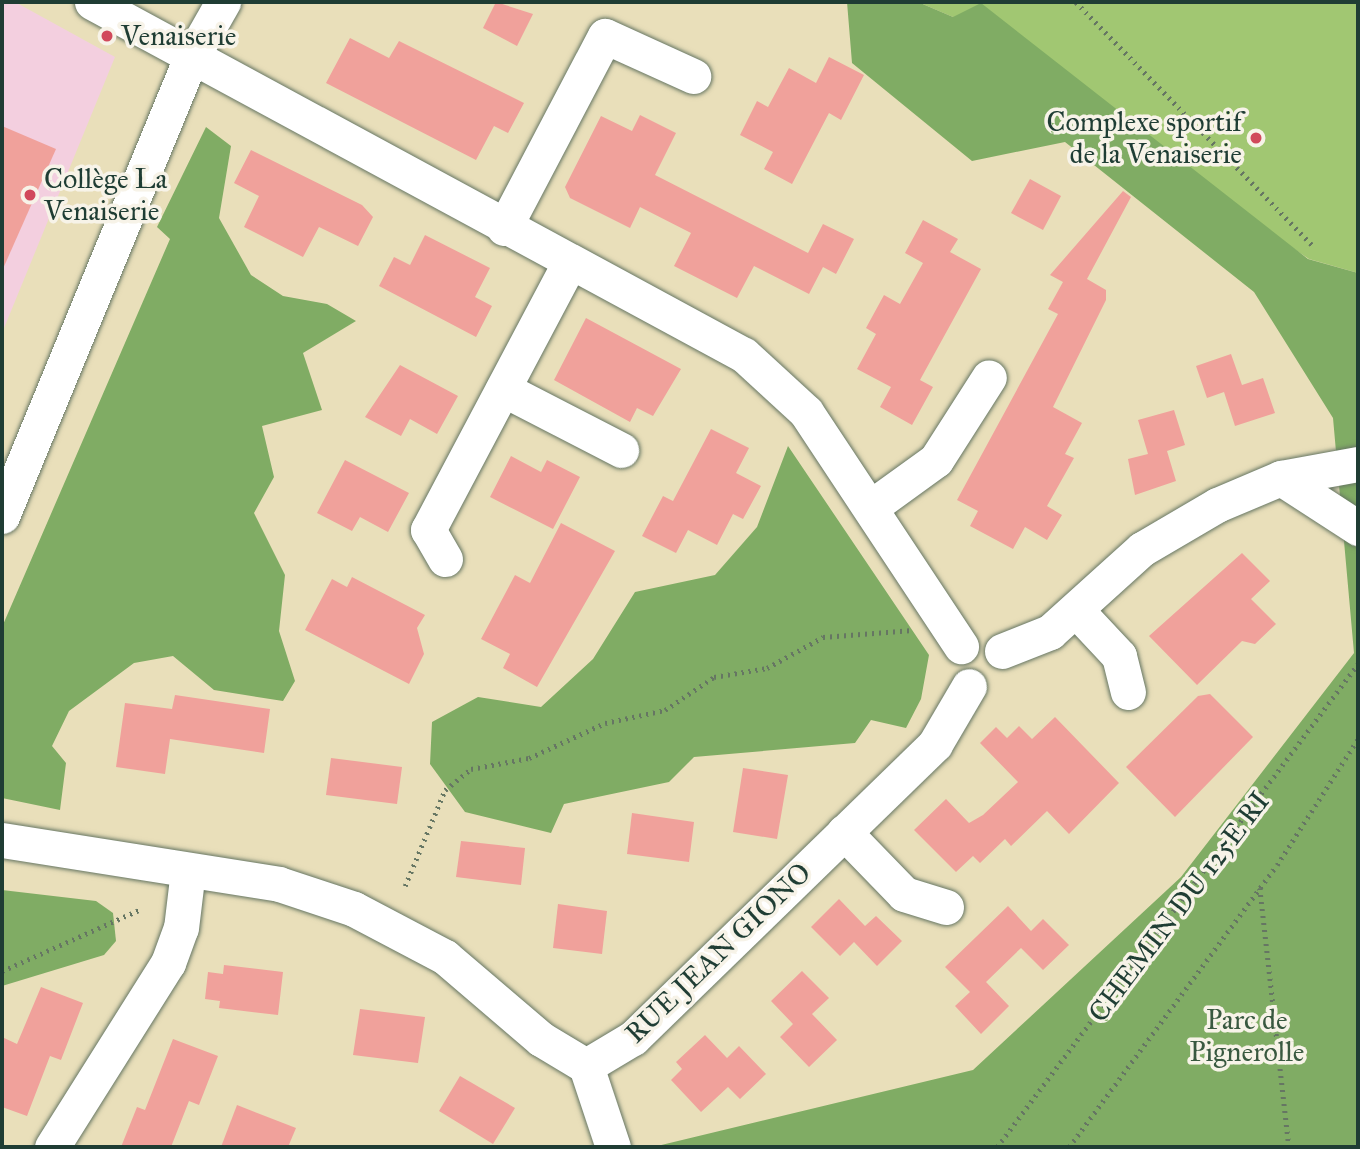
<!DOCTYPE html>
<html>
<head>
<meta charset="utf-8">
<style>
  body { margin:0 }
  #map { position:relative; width:1360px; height:1149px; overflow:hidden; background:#e9dfba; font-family:"IM FELL Great Primer",serif }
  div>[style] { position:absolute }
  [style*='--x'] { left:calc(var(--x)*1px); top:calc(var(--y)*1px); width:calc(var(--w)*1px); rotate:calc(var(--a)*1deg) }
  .built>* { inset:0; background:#f3cfdf }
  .green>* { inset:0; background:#a1c772 }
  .forest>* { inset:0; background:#80ac64 }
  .building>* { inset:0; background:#f0a19b }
  .path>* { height:4.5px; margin-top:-2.25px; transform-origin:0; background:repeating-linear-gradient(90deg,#667663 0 2px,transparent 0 7px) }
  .roads { filter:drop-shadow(0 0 2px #667663) drop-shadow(0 0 2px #667663) }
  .minor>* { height:35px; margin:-17.5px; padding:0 17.5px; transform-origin:17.5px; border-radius:17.5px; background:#fff }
  .dots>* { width:19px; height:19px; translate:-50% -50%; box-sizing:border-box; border:4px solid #f7f3e8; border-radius:50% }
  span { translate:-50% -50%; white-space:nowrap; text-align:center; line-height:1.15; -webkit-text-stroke:7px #f7f3e8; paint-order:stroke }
  .poi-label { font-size:28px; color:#1f3d34 }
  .left { translate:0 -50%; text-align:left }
  .right { translate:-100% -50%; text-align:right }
  .street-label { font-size:28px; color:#1f3d34 }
  .park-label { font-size:28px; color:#395940 }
  .frame { position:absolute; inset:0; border:4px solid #1f3d34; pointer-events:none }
</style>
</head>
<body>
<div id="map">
  <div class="built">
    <i style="clip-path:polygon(2px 2px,15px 2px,115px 57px,2px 333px)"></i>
  </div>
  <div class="green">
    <i style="clip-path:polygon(918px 2px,1358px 2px,1358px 273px,1309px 259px,953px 17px)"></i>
  </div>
  <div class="forest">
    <i style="clip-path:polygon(847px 2px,918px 2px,953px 17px,981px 3px,1308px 259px,1358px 273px,1358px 1147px,653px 1147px,973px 1070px,1181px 877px,1354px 653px,1333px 418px,1254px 292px,1065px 142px,972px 161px,852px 63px)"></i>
    <i style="clip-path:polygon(206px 127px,231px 146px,219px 218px,251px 275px,283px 296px,327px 304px,356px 321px,303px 353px,322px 410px,262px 426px,274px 477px,254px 513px,285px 575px,279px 631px,295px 681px,283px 701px,214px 690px,173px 656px,134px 663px,69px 711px,52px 746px,66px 763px,60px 810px,2px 798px,2px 627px,170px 239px,157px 227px)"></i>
    <i style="clip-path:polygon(788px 446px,929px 655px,921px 699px,906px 728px,871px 720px,855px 743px,694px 757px,669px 782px,564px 804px,551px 833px,465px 812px,430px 764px,432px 722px,478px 697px,541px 707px,593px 659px,635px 592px,715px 575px,757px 527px)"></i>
    <i style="clip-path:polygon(2px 890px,96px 901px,113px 913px,116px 941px,104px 955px,2px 986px)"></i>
  </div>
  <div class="building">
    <i style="clip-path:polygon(496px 2px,533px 14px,517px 46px,483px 28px)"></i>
    <i style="clip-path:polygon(350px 38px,389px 58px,399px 41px,524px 103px,508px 133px,494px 126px,476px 160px,326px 83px)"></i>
    <i style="clip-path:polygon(829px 57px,864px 75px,841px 120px,829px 113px,792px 184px,764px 169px,773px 152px,740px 135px,757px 101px,768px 107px,789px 68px,816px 83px)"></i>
    <i style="clip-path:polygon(640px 115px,676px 133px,655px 175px,808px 253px,823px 224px,854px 239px,836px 274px,823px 267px,809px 294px,754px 266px,737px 298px,674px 266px,691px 233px,640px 207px,630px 228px,570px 198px,565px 187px,601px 116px,632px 131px)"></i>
    <i style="clip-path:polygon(2px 126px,56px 149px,2px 271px)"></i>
    <i style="clip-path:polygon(251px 150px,362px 205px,373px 217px,358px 246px,319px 227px,303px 257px,244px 227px,259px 196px,234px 183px)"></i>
    <i style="clip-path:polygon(1030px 179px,1061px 196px,1043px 230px,1011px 213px)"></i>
    <i style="clip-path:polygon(1123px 191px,1131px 197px,1087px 279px,1106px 290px,1106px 300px,1053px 407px,1082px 423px,1065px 454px,1074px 458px,1047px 506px,1062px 515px,1047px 540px,1025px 527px,1013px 549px,970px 526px,978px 511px,957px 500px,1058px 314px,1048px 309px,1063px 282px,1050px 275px)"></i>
    <i style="clip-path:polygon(923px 220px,958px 239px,950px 252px,981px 269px,920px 380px,933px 387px,912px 425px,880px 407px,891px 387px,857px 369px,876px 334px,866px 328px,884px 295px,900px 304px,923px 263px,905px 253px)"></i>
    <i style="clip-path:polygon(425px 235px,490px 268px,475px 297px,492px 306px,476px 337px,379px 286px,394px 257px,410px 265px)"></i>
    <i style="clip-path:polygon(586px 318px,681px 369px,653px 416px,637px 408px,630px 422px,554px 380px)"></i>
    <i style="clip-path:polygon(1231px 354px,1242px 385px,1263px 378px,1275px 413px,1235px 426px,1224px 392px,1207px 398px,1196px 366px)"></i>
    <i style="clip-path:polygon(400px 365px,458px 396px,437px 434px,410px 419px,401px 436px,365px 417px)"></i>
    <i style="clip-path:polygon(1174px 410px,1185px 445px,1167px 451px,1176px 481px,1135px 495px,1128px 459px,1148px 454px,1138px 420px)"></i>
    <i style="clip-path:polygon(711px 429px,749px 448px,736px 473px,761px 486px,743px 519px,733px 514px,717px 545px,688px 530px,676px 553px,642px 536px,663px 496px,673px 501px)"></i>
    <i style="clip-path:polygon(511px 456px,541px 472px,547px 460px,580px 477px,553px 529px,490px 497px)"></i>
    <i style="clip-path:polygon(345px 460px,409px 493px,388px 532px,360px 517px,352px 531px,317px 513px)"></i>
    <i style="clip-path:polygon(561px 523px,615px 551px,537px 687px,503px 668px,510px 654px,481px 639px,515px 575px,530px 583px)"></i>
    <i style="clip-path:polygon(1242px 553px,1270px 581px,1251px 599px,1276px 624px,1255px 644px,1242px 641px,1197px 685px,1149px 636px)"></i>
    <i style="clip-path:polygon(352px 577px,425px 615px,417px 628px,424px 654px,409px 684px,305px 630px,332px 579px,347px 587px)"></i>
    <i style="clip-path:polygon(1210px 694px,1253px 737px,1175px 817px,1126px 767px,1198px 696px)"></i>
    <i style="clip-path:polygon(175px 695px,270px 709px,264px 753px,170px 739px,165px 774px,116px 767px,125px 703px,172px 709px)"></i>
    <i style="clip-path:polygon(1055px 717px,1119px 783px,1069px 834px,1047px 811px,1011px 846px,1005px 839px,980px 863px,973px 856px,956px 872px,914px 830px,946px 799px,969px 823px,983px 815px,1018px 782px,980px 743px,996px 727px,1007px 738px,1019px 726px,1032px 739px)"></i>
    <i style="clip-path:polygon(331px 758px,402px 767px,397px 804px,326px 795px)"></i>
    <i style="clip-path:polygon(743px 768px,788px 775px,777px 839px,733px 832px)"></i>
    <i style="clip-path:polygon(632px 813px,694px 822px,689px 862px,627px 854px)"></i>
    <i style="clip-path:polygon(461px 841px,525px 848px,521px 885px,456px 877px)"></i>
    <i style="clip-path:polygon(839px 899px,865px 926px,876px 916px,902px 941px,877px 966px,854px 942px,840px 956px,811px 927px)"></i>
    <i style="clip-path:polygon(558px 904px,607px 911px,602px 954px,553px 948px)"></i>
    <i style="clip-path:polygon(1008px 906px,1031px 931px,1043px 919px,1069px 945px,1043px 970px,1021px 948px,986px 982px,1009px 1006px,981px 1034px,955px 1006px,970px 992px,945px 967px)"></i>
    <i style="clip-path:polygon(224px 965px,283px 972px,278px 1015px,219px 1008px,220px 1001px,205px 999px,208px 972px,223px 974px)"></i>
    <i style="clip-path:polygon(802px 971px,829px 998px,812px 1014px,837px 1040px,809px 1067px,780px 1037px,793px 1024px,771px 1001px)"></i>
    <i style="clip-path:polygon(41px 987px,83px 1003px,61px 1060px,50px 1056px,27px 1116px,2px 1107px,2px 1037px,17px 1044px)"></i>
    <i style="clip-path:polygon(360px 1009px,425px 1017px,418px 1063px,353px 1055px)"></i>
    <i style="clip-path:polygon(705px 1035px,727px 1058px,739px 1046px,766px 1074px,740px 1099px,728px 1087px,701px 1112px,671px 1080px,682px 1069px,676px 1062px)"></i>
    <i style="clip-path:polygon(173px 1039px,218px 1056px,199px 1105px,189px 1101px,171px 1147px,121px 1147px,137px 1107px,145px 1110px)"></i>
    <i style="clip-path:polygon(460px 1076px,515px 1108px,493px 1144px,439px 1111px)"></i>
    <i style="clip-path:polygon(237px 1105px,296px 1128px,288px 1147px,221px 1147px)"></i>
  </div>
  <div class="path">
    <i style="--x:1076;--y:2;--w:340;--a:45.8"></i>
    <i style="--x:405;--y:886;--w:104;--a:-67.4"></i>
    <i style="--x:445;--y:790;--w:33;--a:-39"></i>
    <i style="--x:471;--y:769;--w:59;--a:-10.7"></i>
    <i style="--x:529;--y:758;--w:84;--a:-24.7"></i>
    <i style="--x:605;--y:723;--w:61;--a:-12.2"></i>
    <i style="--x:665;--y:710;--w:59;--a:-34"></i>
    <i style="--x:714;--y:677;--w:54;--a:-9.6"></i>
    <i style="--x:767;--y:668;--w:64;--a:-29"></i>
    <i style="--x:823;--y:637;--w:90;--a:-4.4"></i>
    <i style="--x:1260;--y:888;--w:261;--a:83.6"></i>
    <i style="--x:2;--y:971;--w:150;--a:-24"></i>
    <i style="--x:997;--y:1147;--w:603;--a:-53.23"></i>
    <i style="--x:1069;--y:1147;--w:350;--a:-53.6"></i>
    <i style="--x:1277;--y:865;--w:150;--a:-57.3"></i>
  </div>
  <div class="roads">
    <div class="minor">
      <i style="--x:92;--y:2;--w:741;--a:28.43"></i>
      <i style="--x:744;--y:355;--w:84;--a:42.6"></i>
      <i style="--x:806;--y:412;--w:281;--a:56.5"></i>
      <i style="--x:504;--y:228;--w:217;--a:-62.3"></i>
      <i style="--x:605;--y:36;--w:97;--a:24.4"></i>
      <i style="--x:503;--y:389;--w:133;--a:27.3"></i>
      <i style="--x:1281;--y:478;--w:92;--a:33"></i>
      <i style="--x:871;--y:507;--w:80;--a:-35.9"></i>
      <i style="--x:936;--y:460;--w:98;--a:-57.4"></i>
      <i style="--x:2;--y:516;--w:493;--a:-67.6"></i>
      <i style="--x:190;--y:60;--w:67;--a:-60.4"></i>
      <i style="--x:445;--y:559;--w:34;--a:-120"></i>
      <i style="--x:428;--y:530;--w:301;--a:-62.1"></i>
      <i style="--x:1076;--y:610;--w:63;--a:46.9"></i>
      <i style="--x:1119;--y:656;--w:37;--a:76"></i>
      <i style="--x:1002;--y:651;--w:52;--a:-21.6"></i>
      <i style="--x:1050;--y:632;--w:124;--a:-42.1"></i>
      <i style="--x:1142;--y:549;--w:87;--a:-30.4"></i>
      <i style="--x:1217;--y:505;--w:69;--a:-22.9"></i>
      <i style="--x:1281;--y:478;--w:78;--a:-10.3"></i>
      <i style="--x:844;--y:832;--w:86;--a:45.9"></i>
      <i style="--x:904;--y:894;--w:44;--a:17.2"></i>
      <i style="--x:2;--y:840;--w:280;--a:9"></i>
      <i style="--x:279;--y:884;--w:79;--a:18.4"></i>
      <i style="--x:354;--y:909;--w:103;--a:27.8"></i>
      <i style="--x:445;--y:957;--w:126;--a:40.5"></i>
      <i style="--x:541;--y:1039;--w:52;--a:31"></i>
      <i style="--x:586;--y:1066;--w:55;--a:-30.8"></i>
      <i style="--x:633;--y:1038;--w:421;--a:-44.2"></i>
      <i style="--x:935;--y:744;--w:67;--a:-59.6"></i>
      <i style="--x:586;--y:1066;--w:85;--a:71.6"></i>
      <i style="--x:52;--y:1147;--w:218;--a:-57.8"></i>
      <i style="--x:168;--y:963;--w:37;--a:-70"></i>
      <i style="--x:181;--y:928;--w:58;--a:-83.1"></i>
    </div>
  </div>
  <div class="dots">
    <i style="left:107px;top:36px;background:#d1495b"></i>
    <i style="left:1256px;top:138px;background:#d1495b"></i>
    <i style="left:30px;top:195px;background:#d1495b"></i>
  </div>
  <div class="poi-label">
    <span class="left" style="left:121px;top:36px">Venaiserie</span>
    <span class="right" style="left:1242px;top:138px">Complexe sportif<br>de la Venaiserie</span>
    <span class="left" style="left:44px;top:195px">Collège La<br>Venaiserie</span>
  </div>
  <div class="street-label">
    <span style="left:1179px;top:907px;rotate:-53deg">CHEMIN DU 125E RI</span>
    <span style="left:718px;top:953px;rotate:-44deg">RUE JEAN GIONO</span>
  </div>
  <div class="park-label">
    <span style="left:1247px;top:1036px">Parc de<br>Pignerolle</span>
  </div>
  <div class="frame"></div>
</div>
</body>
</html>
